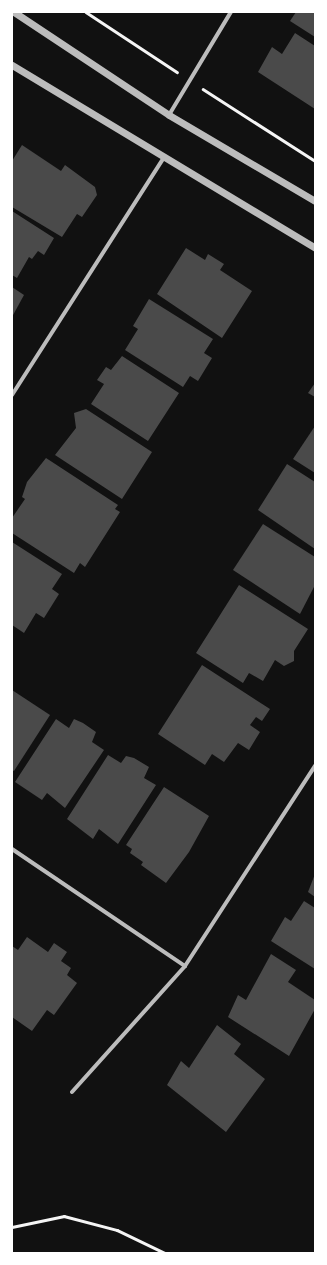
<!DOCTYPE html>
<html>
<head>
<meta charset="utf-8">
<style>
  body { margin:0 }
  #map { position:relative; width:327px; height:1265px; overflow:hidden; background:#111; font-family:"Playfair Display",serif }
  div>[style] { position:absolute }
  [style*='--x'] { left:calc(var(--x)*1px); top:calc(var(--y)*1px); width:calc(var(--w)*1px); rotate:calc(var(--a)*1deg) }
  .building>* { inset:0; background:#4a4a4a }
  .path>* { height:2.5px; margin:-1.25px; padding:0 1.25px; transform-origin:1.25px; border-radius:1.25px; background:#f5f5f5 }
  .minor>* { height:4px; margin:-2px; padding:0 2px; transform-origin:2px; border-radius:2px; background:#bcbcbc }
  .tertiary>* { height:7px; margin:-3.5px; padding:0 3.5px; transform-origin:3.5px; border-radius:3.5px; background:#bcbcbc }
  span { translate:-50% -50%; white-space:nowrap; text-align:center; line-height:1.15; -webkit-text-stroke:4px #fff; paint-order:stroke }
  .frame { position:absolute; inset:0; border:13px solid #fff; pointer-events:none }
</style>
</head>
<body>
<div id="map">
  <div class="building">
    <i style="clip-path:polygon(296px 12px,315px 12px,315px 37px,290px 21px)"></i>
    <i style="clip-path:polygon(295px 33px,315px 46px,315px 109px,258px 72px,272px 47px,282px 54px)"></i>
    <i style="clip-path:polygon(22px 145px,61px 171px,65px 165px,95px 187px,97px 195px,82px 217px,77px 214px,62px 237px,12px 207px,12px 161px)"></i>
    <i style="clip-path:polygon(12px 211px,54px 238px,44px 255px,38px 251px,32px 259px,29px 257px,17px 278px,12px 275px)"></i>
    <i style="clip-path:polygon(186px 248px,205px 260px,208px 254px,224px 264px,220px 270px,252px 291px,222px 338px,157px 294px)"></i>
    <i style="clip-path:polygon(12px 287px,24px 295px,12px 317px)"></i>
    <i style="clip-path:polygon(149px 299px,213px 339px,204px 353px,212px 358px,198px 381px,190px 376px,183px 387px,125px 350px,138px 329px,133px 326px)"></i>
    <i style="clip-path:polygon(122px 356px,179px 393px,148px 441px,91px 404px,104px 384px,97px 380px,106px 367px,111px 370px)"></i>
    <i style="clip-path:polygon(315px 383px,315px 397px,308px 393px)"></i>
    <i style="clip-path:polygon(86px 409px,152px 452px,122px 499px,55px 455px,76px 428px,74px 413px)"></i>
    <i style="clip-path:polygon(315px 426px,315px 473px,293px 459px)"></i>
    <i style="clip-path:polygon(46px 458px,118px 505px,115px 509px,120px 512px,85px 567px,80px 563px,74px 573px,12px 533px,12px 518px,25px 499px,22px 497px,27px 482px)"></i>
    <i style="clip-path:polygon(287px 464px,315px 482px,315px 549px,258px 510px)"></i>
    <i style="clip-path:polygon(263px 524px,315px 557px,315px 585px,300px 614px,233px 570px)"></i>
    <i style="clip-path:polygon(12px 542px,62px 574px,52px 589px,59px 594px,44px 618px,36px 613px,24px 633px,12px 625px)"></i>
    <i style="clip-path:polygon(239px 585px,308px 629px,294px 651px,294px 661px,284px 666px,275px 660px,263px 681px,249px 673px,243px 683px,196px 653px)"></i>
    <i style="clip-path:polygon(202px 665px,270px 709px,262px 721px,256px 717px,250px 725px,260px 732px,249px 750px,238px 743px,224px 762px,212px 754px,205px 765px,158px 734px)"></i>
    <i style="clip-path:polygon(12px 690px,50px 715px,14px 771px,12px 770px)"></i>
    <i style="clip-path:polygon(56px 719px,69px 728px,74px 719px,83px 723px,96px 732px,92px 742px,104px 750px,65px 808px,47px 793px,42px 800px,15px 782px)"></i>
    <i style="clip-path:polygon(108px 755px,121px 763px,126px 756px,134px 758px,149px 767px,144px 778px,156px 785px,118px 844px,99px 829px,93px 839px,67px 819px)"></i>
    <i style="clip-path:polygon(164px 787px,209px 816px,189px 852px,166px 883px,141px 865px,143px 862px,130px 853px,132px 849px,126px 845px)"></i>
    <i style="clip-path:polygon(315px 874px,315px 897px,308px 892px)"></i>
    <i style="clip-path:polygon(304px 901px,315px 908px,315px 969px,271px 941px,285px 917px,291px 921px)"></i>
    <i style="clip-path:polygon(27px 937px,48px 952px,54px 943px,67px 952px,61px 961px,71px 968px,67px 975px,77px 983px,54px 1015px,47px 1010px,32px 1031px,12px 1017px,12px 946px,18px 950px)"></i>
    <i style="clip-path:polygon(271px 954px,296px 970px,288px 982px,315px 1000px,315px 1009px,289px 1056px,228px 1017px,238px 995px,246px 1000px)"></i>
    <i style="clip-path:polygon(217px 1025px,241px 1044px,234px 1054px,265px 1079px,226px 1132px,167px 1085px,181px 1061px,189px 1068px)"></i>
  </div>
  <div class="path">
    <i style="--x:86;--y:12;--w:109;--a:33.4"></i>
    <i style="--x:203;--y:89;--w:133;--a:32.7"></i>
    <i style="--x:12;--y:1227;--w:53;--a:-11.9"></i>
    <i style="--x:64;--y:1216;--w:55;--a:14.8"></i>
    <i style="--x:117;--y:1230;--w:53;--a:25.6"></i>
  </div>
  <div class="minor">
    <i style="--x:169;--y:115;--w:120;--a:-59"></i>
    <i style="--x:12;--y:395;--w:280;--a:-57.4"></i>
    <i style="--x:12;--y:849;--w:209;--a:34.1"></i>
    <i style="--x:72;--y:1092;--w:169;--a:-48.1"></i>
    <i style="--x:185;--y:966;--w:239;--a:-57"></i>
  </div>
  <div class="tertiary">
    <i style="--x:14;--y:12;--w:186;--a:33.6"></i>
    <i style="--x:169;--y:115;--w:169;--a:30.5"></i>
    <i style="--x:12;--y:65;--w:354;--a:31.1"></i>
  </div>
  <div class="frame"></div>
</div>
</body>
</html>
